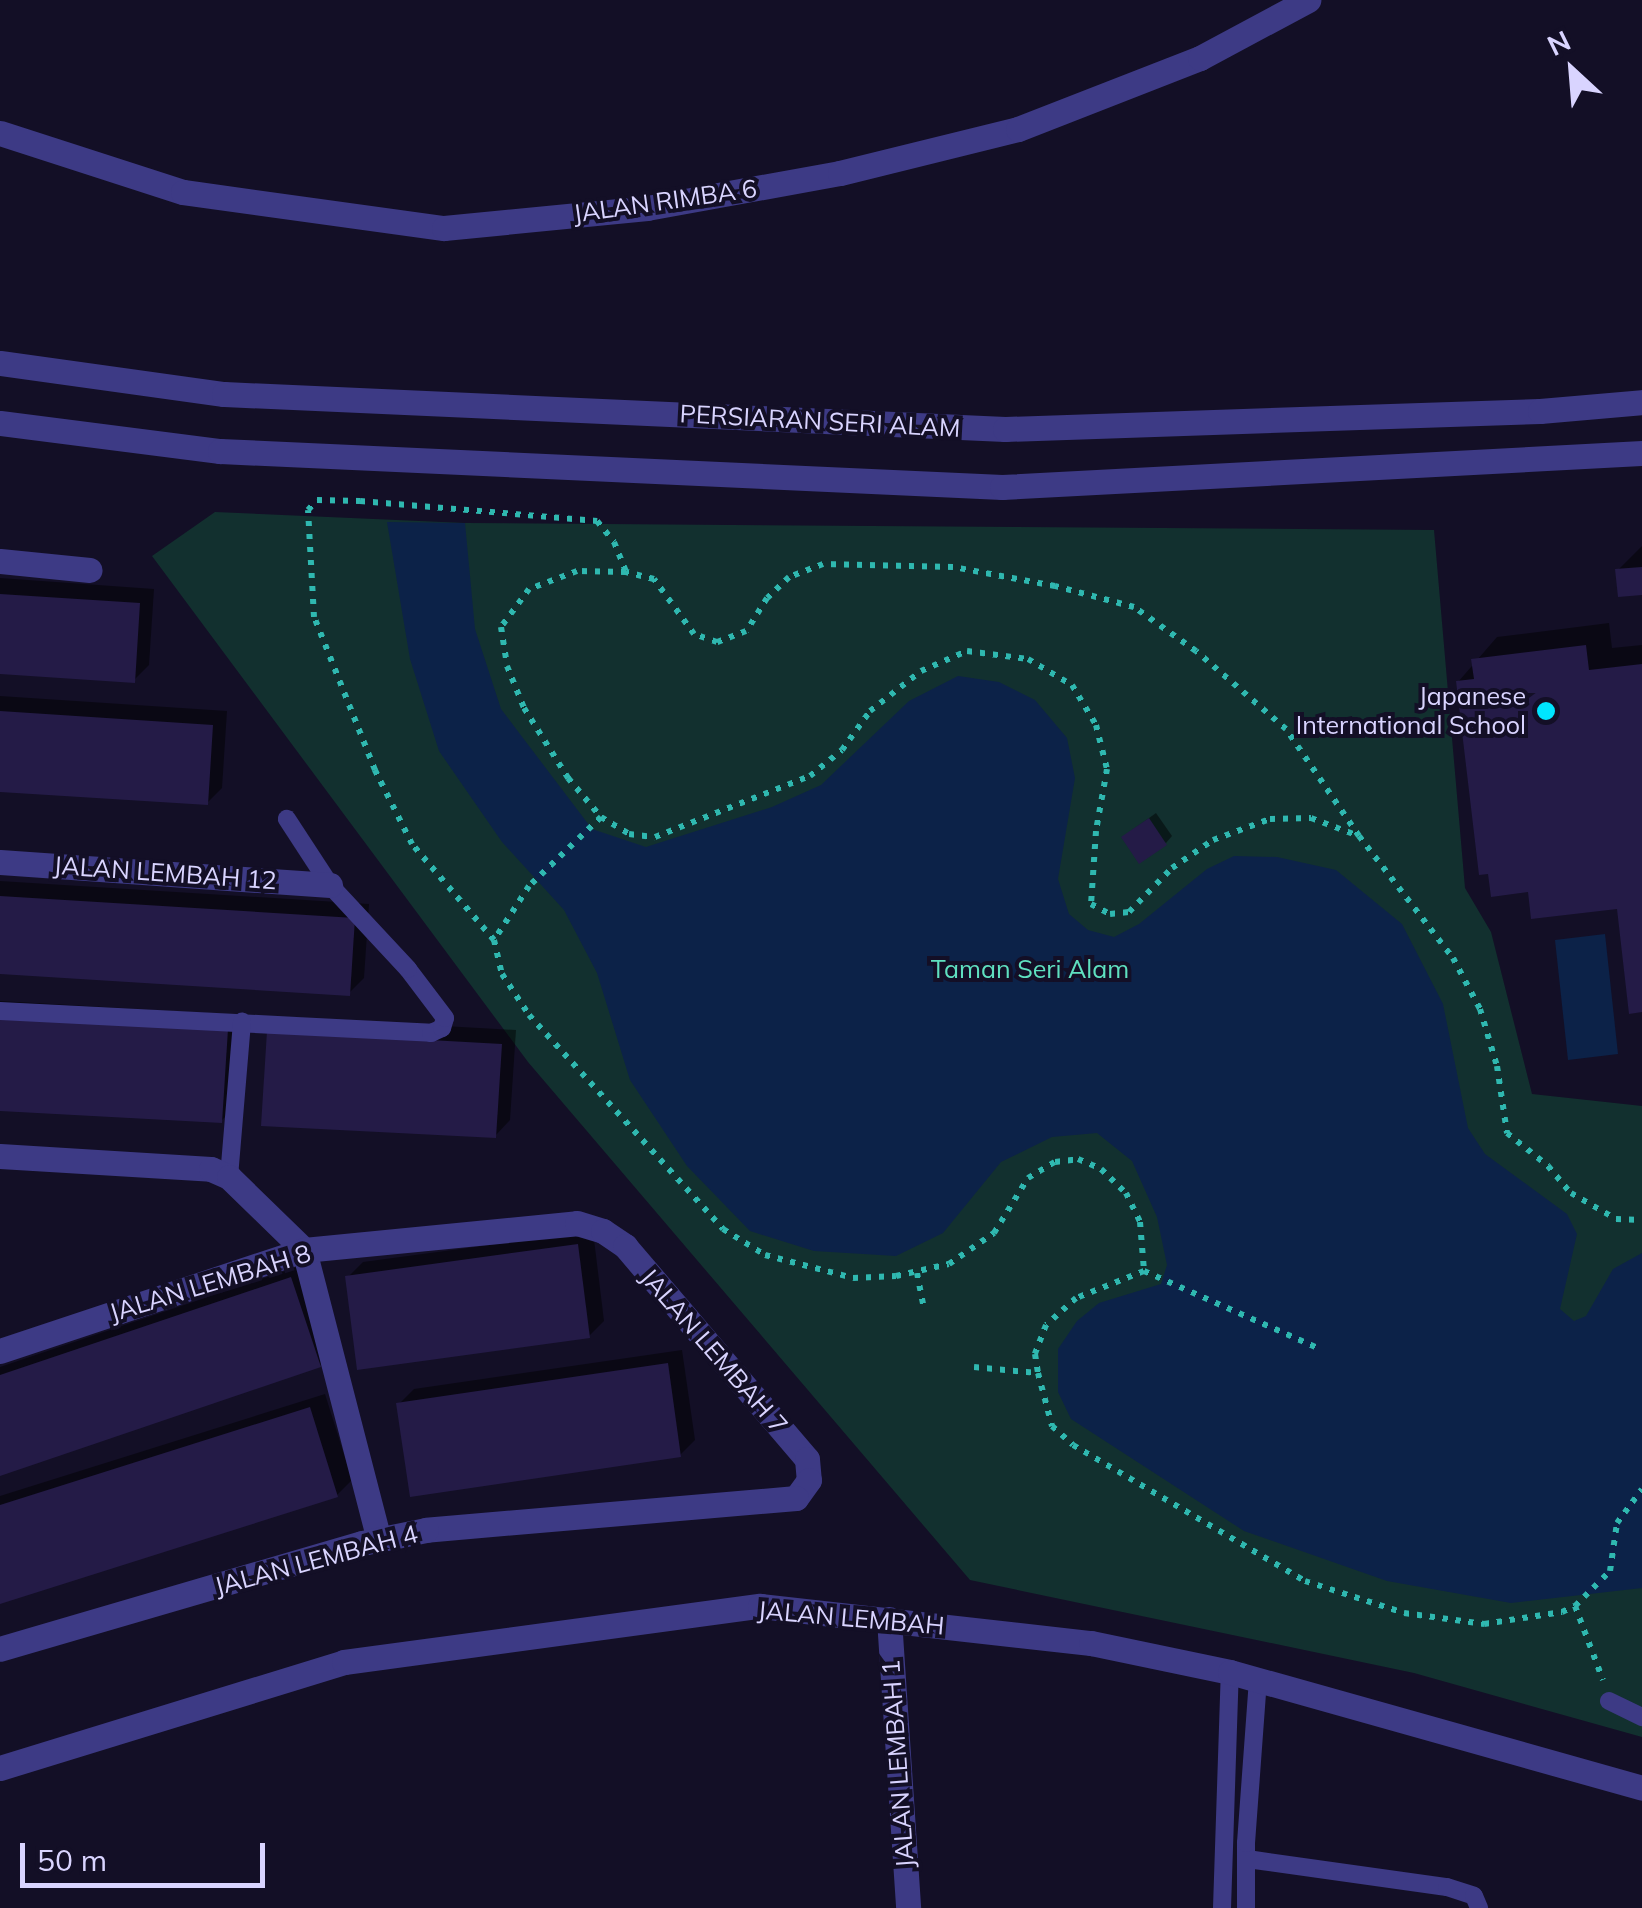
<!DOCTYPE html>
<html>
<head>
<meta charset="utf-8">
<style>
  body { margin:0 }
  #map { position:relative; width:1642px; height:1908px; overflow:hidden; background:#130f26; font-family:Mulish,sans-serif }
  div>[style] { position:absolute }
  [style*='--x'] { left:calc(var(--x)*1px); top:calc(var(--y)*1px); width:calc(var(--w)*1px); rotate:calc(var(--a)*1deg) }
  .green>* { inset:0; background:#12302f }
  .water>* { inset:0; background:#0c2248 }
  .shadow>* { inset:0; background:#0007 }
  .building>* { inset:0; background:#241b47 }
  .path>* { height:6px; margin-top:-3px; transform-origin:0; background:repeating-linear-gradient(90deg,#2fb8b0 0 5px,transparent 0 13px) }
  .service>* { height:18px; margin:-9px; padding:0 9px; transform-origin:9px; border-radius:9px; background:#3d3a85 }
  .minor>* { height:25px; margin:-12.5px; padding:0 12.5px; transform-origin:12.5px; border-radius:12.5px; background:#3d3a85 }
  .tertiary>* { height:25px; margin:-12.5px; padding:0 12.5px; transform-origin:12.5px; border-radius:12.5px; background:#3d3a85 }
  .dots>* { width:28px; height:28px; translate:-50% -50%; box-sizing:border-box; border:5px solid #130f26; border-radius:50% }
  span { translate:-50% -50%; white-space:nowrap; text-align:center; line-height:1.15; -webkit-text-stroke:8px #130f26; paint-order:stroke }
  .street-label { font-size:25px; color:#d9d4ff }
  .poi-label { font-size:25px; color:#d9d4ff }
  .right { translate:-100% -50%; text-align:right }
  .park-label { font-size:25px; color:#5fe0c0 }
  .north { position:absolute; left:1522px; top:20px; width:100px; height:100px; -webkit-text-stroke:8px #130f26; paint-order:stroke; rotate:334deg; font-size:28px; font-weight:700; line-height:40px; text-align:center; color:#d9d4ff }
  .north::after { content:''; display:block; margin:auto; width:35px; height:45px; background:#d9d4ff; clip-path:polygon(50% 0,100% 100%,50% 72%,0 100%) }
  .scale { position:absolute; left:20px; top:1843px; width:245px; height:45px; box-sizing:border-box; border:5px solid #d9d4ff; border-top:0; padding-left:12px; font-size:30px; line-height:35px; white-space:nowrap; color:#d9d4ff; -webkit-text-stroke:8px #130f26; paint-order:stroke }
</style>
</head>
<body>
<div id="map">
  <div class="green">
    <i style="clip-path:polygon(215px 512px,465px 523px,1434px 530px,1465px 888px,1491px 932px,1532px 1094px,1642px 1106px,1642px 1737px,1414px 1673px,970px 1580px,528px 1062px,152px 556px)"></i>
  </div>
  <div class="water">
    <i style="clip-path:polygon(387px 522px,465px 523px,475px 629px,501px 709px,592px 829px,646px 847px,772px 807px,821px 785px,909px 701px,958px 676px,999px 682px,1035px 700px,1067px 738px,1075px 778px,1058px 879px,1069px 914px,1088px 930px,1114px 937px,1139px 924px,1207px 869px,1234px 856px,1277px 857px,1336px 870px,1402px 924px,1443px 1004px,1468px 1128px,1485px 1154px,1567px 1214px,1577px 1234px,1560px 1309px,1574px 1321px,1586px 1316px,1613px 1269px,1642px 1253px,1642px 1588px,1511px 1603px,1387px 1581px,1244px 1531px,1071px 1419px,1058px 1392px,1058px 1349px,1077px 1321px,1099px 1303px,1161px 1284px,1167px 1265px,1157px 1217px,1132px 1161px,1097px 1133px,1052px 1137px,1001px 1162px,943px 1233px,896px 1256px,814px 1251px,750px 1231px,687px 1166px,630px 1080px,597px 973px,564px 910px,502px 842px,439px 751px,410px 659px)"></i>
    <i style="clip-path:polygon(1605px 934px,1618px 1054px,1568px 1060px,1555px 940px)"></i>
  </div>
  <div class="shadow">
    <i style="clip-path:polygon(1642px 546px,1642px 593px,1618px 570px)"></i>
    <i style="clip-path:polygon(0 578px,154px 589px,149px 665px,134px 680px,0 672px)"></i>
    <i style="clip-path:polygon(1609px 623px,1612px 648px,1642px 645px,1642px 1010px,1620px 906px,1530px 890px,1458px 682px,1497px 637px)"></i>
    <i style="clip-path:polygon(0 696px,227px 711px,222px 788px,207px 803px,0 789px)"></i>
    <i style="clip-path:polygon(1156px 813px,1172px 836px,1166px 843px,1131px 831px)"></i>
    <i style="clip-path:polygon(0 881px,369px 904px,364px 978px,349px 993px,0 971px)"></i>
    <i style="clip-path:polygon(0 1001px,242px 1015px,236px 1106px,221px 1121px,0 1109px)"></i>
    <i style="clip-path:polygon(285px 1017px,516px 1030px,510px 1120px,495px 1136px)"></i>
    <i style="clip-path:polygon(593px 1231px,604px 1321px,589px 1336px,348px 1277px,363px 1262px)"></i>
    <i style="clip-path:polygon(306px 1264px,335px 1350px,320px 1365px,0 1473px,0 1367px)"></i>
    <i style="clip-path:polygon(682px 1350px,695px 1440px,680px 1455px,399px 1404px,414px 1389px)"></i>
    <i style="clip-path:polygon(325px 1394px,352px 1480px,337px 1495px,0 1601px,0 1496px)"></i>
  </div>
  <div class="building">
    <i style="clip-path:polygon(1642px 567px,1642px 595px,1618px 597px,1615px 569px)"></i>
    <i style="clip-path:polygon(0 594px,140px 603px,135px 683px,0 674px)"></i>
    <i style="clip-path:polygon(1586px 645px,1589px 670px,1642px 664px,1642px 1012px,1629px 1014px,1617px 909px,1531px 919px,1528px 892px,1491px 897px,1488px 874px,1479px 875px,1456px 681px,1474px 679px,1471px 659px)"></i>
    <i style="clip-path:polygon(0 711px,213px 725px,208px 805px,0 792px)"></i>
    <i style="clip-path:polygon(1149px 818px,1167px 845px,1139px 864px,1121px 837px)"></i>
    <i style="clip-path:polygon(0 896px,355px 918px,350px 996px,0 974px)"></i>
    <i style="clip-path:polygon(0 1016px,228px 1029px,222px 1123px,0 1111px)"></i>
    <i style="clip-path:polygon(267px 1031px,502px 1044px,496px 1138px,261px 1126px)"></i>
    <i style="clip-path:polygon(578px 1244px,590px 1338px,357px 1370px,345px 1276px)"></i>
    <i style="clip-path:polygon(291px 1277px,321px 1367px,0 1476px,0 1375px)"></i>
    <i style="clip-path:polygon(668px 1363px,681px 1457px,410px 1497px,396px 1403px)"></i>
    <i style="clip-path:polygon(310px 1407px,338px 1497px,0 1604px,0 1505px)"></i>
  </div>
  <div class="path">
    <i style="--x:601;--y:817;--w:100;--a:136.2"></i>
    <i style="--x:529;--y:886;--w:64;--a:122.9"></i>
    <i style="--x:494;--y:940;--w:35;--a:77"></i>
    <i style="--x:502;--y:974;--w:49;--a:56.6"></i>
    <i style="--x:529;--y:1015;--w:289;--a:47.8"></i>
    <i style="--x:723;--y:1229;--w:49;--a:31.8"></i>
    <i style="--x:765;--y:1255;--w:91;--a:14.6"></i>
    <i style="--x:853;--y:1278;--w:43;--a:-2.7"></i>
    <i style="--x:896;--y:1276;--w:54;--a:-12.8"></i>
    <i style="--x:949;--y:1264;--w:55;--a:-34.6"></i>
    <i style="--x:994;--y:1233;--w:65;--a:-58.3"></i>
    <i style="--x:1028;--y:1178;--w:31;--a:-31"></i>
    <i style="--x:1055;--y:1162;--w:23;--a:-7"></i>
    <i style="--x:1078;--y:1159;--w:25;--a:23"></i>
    <i style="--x:1101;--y:1169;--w:35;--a:44"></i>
    <i style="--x:1126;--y:1193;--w:32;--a:64"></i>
    <i style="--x:1140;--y:1222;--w:49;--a:85.3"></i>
    <i style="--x:1144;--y:1271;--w:73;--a:158.3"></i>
    <i style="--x:1076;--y:1298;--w:40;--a:138"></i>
    <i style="--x:1046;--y:1325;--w:31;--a:111"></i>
    <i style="--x:1035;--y:1354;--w:19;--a:81"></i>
    <i style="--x:1359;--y:836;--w:130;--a:-124.3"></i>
    <i style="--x:1286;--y:729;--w:119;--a:-139.1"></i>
    <i style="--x:1196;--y:651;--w:76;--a:-144.6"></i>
    <i style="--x:1134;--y:607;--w:82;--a:-165.1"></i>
    <i style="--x:1055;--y:586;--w:104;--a:-169.4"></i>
    <i style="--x:953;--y:567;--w:130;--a:-178.7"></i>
    <i style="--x:823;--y:564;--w:36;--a:159"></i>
    <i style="--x:789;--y:577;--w:30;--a:136"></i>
    <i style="--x:767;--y:598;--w:39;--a:122"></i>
    <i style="--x:746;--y:631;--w:31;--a:159"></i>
    <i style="--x:717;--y:642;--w:24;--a:-161"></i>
    <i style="--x:694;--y:634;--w:68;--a:-126"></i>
    <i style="--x:654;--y:579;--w:29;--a:-166"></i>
    <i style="--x:626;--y:572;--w:49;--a:-178.8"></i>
    <i style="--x:577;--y:571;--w:51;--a:159.4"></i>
    <i style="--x:529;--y:589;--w:47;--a:126.4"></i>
    <i style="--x:501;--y:627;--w:39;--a:81"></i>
    <i style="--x:507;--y:666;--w:45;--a:68"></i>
    <i style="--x:524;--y:708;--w:83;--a:57.8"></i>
    <i style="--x:568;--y:778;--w:51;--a:49.8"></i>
    <i style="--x:601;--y:817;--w:33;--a:31"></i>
    <i style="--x:629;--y:834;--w:26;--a:7"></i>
    <i style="--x:655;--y:837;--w:167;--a:-21.5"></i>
    <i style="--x:810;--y:776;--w:41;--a:-39.1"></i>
    <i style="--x:842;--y:750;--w:48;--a:-54.3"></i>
    <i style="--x:870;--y:711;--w:65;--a:-38.1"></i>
    <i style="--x:921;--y:671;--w:50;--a:-23.5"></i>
    <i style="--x:967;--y:651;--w:62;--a:7.5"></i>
    <i style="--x:1028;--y:659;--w:51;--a:30.6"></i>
    <i style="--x:1072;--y:685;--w:47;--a:59"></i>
    <i style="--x:1096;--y:725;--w:45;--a:76"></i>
    <i style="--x:1107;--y:769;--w:63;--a:100.1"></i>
    <i style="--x:1096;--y:831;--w:73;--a:93.9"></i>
    <i style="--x:1091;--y:904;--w:21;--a:28"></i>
    <i style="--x:1110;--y:914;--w:19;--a:-6"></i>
    <i style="--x:1129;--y:912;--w:62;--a:-45.7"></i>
    <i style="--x:1172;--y:868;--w:50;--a:-34.3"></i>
    <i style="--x:1213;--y:840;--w:61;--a:-20.2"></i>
    <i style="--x:1270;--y:819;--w:41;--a:-1.4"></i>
    <i style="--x:1311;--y:818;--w:51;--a:20.6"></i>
    <i style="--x:1359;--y:836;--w:154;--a:52.4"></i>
    <i style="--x:1453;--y:958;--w:58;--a:62.1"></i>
    <i style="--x:1480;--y:1009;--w:59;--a:73.4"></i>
    <i style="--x:1497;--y:1066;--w:68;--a:81.5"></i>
    <i style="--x:1507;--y:1133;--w:53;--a:38.8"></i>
    <i style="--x:1548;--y:1166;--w:35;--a:50"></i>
    <i style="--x:1571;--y:1193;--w:52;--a:30"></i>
    <i style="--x:1616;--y:1219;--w:26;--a:2"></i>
    <i style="--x:494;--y:940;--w:126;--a:-130.5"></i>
    <i style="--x:412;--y:844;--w:83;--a:-116.6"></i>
    <i style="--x:375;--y:770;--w:165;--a:-111.7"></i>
    <i style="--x:314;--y:617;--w:107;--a:-93.2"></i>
    <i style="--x:308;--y:510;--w:13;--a:-48"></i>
    <i style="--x:317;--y:500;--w:43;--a:1.3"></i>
    <i style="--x:360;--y:501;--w:238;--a:4.8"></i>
    <i style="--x:597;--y:521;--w:27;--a:51"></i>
    <i style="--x:614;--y:542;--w:32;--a:68"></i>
    <i style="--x:1144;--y:1271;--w:193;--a:23.9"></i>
    <i style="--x:917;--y:1273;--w:38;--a:79"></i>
    <i style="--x:974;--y:1367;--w:64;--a:5.4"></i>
    <i style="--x:1038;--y:1373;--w:55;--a:75.2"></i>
    <i style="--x:1052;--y:1426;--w:28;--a:42"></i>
    <i style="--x:1073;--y:1445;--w:269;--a:30.4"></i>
    <i style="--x:1305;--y:1581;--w:104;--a:17.9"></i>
    <i style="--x:1404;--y:1613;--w:81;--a:7.8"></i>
    <i style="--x:1484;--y:1624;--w:79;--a:-8.7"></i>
    <i style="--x:1562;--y:1612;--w:14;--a:-25"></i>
    <i style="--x:1575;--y:1606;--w:49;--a:-45"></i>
    <i style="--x:1610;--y:1571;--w:49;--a:-81.7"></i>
    <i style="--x:1617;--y:1523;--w:42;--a:-53.7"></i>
    <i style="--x:1575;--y:1606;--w:79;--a:69.3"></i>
  </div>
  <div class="service">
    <i style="--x:0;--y:1011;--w:432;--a:2.9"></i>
    <i style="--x:431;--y:1033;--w:12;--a:-24"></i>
    <i style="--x:442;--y:1028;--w:10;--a:-73"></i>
    <i style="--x:445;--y:1018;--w:61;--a:-127.1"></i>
    <i style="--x:408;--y:969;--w:115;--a:-132.9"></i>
    <i style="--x:330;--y:885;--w:79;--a:-123.1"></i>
    <i style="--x:229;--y:1177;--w:156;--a:-85.2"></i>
    <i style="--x:1609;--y:1701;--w:37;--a:26"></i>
    <i style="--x:1247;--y:1859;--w:202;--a:8"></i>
    <i style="--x:1447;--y:1887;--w:28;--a:18"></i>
    <i style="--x:1474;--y:1896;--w:13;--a:67"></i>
    <i style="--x:1222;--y:1908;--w:236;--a:-88.1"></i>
    <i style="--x:1246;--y:1908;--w:65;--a:-90"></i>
    <i style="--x:1246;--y:1843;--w:162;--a:-85.8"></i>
  </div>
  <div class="minor">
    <i style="--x:0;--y:133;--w:192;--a:17.9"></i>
    <i style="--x:183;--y:192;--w:263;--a:7.9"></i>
    <i style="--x:444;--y:228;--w:204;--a:-5.6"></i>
    <i style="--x:647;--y:208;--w:196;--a:-10.3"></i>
    <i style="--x:840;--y:173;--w:183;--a:-13.9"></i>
    <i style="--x:1018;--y:129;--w:195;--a:-21.3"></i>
    <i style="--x:1200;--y:58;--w:123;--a:-28.2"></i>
    <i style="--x:0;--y:561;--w:90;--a:5.7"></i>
    <i style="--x:0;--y:862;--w:331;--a:4"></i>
    <i style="--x:0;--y:1156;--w:211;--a:3.5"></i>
    <i style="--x:211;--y:1169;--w:20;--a:24"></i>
    <i style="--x:229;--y:1177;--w:105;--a:44.2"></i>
    <i style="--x:304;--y:1250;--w:299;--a:75.5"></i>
    <i style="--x:0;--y:1351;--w:320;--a:-18.4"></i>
    <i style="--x:304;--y:1250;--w:274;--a:-5.6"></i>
    <i style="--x:577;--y:1223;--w:27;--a:17"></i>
    <i style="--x:603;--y:1231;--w:27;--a:34"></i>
    <i style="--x:625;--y:1246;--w:280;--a:49.5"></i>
    <i style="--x:807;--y:1459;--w:21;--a:85"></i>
    <i style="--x:809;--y:1480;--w:22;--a:126"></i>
    <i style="--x:796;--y:1498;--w:371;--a:175.1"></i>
    <i style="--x:426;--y:1530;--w:65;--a:168.5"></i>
    <i style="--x:362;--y:1543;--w:377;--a:163.7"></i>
    <i style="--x:889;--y:1619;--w:290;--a:86.2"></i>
  </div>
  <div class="tertiary">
    <i style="--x:0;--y:363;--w:226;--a:7.9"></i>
    <i style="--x:224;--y:394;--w:782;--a:2.57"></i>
    <i style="--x:1005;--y:429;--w:535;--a:-1.93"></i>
    <i style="--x:1540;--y:411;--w:102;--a:-5"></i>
    <i style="--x:0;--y:423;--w:222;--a:7.3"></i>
    <i style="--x:220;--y:451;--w:783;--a:2.64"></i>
    <i style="--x:1002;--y:487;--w:641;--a:-3.04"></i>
    <i style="--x:0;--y:1768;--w:360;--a:-17.1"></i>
    <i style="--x:344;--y:1662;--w:420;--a:-7.7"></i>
    <i style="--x:760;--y:1606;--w:333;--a:6.4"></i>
    <i style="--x:1091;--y:1643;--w:142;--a:11.8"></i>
    <i style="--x:1230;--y:1672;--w:428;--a:15.7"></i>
  </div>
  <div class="dots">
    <i style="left:1546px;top:711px;background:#00e5ff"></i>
  </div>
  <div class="street-label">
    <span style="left:665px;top:201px;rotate:-8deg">JALAN RIMBA 6</span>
    <span style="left:820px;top:421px;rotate:3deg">PERSIARAN SERI ALAM</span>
    <span style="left:165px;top:873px;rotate:4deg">JALAN LEMBAH 12</span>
    <span style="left:210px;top:1283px;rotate:-17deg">JALAN LEMBAH 8</span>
    <span style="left:714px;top:1351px;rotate:49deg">JALAN LEMBAH 7</span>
    <span style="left:316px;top:1560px;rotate:-15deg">JALAN LEMBAH 4</span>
    <span style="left:851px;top:1618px;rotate:5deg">JALAN LEMBAH</span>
    <span style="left:898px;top:1764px;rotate:-94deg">JALAN LEMBAH 1</span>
  </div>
  <div class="poi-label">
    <span class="right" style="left:1526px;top:711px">Japanese<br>International School</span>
  </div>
  <div class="park-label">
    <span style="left:1030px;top:969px">Taman Seri Alam</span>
  </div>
  <div class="north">N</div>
  <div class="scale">50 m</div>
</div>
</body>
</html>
